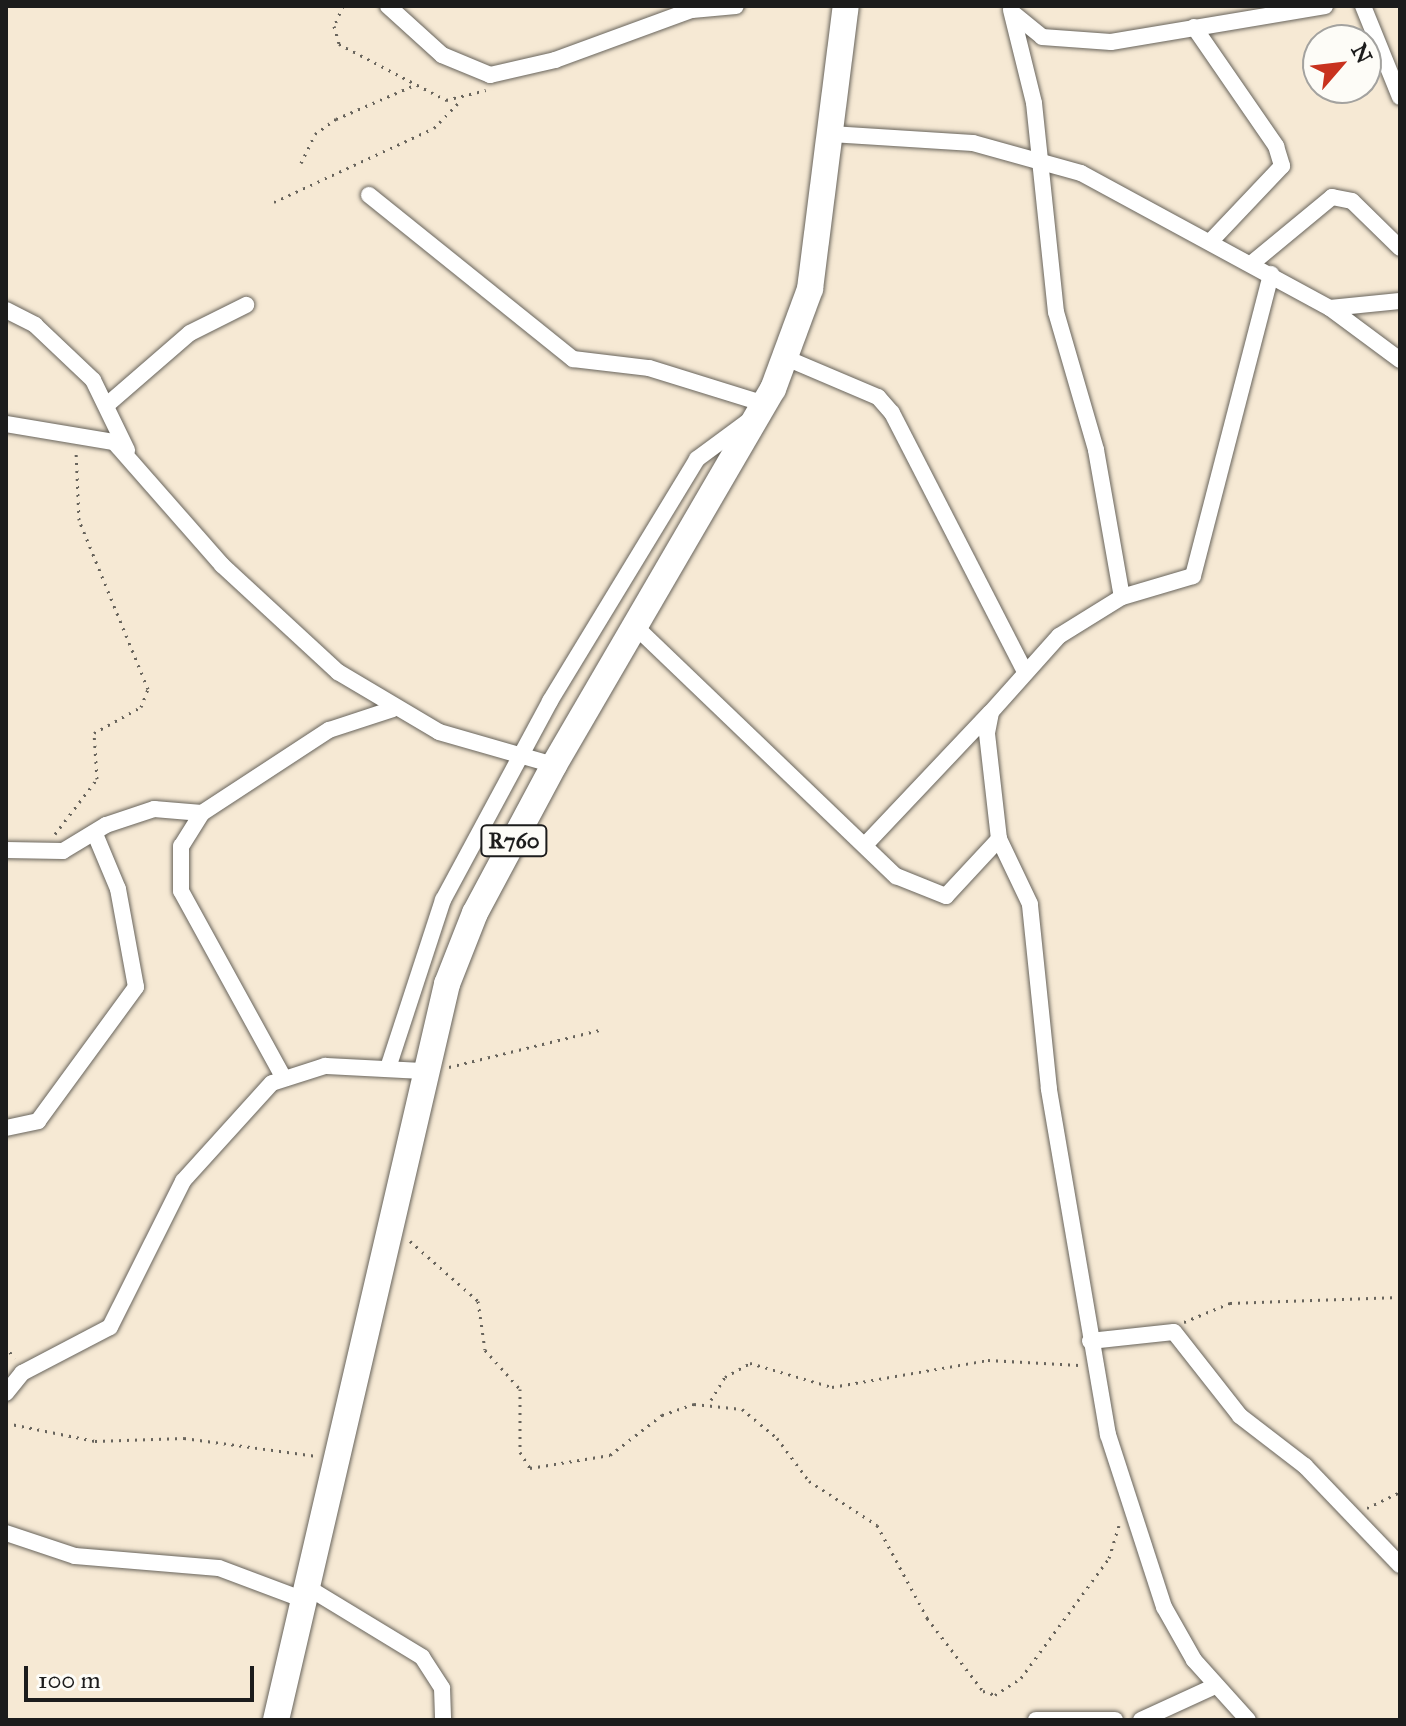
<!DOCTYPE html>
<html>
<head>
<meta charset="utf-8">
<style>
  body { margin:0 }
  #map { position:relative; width:1406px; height:1726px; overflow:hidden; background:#f6e9d4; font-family:"IM FELL Great Primer",serif }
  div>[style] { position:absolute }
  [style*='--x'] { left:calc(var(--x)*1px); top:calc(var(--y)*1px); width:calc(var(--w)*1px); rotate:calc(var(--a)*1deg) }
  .path>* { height:3px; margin-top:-1.5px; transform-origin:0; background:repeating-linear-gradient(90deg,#68645c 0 2px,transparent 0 8px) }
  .roads { filter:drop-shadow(0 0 2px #68645c) drop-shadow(0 0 2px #68645c) }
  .minor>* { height:16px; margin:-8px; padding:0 8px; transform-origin:8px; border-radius:8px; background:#fff }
  .primary>* { height:26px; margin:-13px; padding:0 13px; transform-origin:13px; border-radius:13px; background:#fff }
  span { translate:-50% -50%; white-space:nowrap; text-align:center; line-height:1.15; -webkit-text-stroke:8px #fdfcf7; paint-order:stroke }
  .shield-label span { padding:2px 6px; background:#fdfcf7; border:2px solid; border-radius:6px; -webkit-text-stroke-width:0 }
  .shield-label { font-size:22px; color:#1c1c1c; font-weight:700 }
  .frame { position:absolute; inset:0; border:8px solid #1c1c1c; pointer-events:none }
  .north { position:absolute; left:1302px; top:24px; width:80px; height:80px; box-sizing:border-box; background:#fdfcf7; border:2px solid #a3a29f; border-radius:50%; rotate:62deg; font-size:22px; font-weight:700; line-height:32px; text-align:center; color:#1c1c1c }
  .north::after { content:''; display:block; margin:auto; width:28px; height:36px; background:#c8321e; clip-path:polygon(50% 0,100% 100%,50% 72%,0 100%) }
  .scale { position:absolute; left:24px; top:1666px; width:230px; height:36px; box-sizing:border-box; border:4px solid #1c1c1c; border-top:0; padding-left:10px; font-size:24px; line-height:28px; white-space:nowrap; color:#1c1c1c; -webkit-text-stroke:6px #fdfcf7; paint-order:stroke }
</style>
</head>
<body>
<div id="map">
  <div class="path">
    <i style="--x:343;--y:6;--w:22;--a:114"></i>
    <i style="--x:334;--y:26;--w:19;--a:74"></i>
    <i style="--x:339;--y:44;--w:121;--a:27.6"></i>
    <i style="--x:446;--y:100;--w:41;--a:-14"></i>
    <i style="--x:301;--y:163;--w:32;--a:-64"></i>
    <i style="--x:315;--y:134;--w:26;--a:-36"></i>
    <i style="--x:336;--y:119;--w:86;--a:-23.3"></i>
    <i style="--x:274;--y:202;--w:176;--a:-24.8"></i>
    <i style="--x:434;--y:128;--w:39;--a:-46"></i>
    <i style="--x:55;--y:834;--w:69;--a:-52.6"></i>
    <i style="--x:97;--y:779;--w:46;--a:-93.7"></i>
    <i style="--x:94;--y:733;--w:54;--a:-29"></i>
    <i style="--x:141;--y:707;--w:19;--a:-69"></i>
    <i style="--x:148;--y:689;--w:183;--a:-112.2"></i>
    <i style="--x:79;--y:520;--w:70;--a:-92.5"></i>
    <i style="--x:449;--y:1067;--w:155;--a:-13.8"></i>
    <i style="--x:410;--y:1241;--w:91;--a:41.4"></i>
    <i style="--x:478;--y:1301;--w:49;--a:81.9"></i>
    <i style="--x:485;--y:1350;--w:52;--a:48.1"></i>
    <i style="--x:520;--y:1389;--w:63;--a:90"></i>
    <i style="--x:520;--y:1452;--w:19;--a:58"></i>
    <i style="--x:530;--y:1468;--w:81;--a:-9.2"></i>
    <i style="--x:610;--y:1455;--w:66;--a:-37.6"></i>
    <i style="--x:662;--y:1415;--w:34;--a:-19"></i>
    <i style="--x:694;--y:1404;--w:48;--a:5.9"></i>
    <i style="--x:742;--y:1409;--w:45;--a:39.6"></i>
    <i style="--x:777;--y:1438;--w:54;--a:53.3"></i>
    <i style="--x:809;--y:1481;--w:81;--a:32.9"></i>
    <i style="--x:877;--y:1525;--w:106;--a:61.7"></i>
    <i style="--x:927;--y:1618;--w:92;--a:52.5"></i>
    <i style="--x:983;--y:1691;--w:13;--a:18"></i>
    <i style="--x:995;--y:1695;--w:31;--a:-33"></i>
    <i style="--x:1021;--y:1678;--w:149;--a:-53.7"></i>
    <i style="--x:1109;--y:1558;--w:34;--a:-73"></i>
    <i style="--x:1184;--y:1322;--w:50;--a:-22.4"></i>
    <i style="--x:1230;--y:1303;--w:170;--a:-2"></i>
    <i style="--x:6;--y:1345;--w:16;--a:60"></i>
    <i style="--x:711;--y:1400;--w:27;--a:-59"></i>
    <i style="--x:725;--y:1377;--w:29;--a:-29"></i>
    <i style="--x:750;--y:1363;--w:85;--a:16.3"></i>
    <i style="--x:832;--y:1387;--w:158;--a:-9.8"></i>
    <i style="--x:988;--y:1360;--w:91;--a:3.1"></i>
    <i style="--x:6;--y:1423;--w:91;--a:11.4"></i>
    <i style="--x:95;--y:1441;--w:89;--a:-1.9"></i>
    <i style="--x:184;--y:1438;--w:134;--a:7.7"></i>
    <i style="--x:1367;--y:1508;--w:37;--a:-26"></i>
  </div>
  <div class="roads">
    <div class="minor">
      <i style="--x:388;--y:6;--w:73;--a:42.2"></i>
      <i style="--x:442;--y:55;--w:52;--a:22.6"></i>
      <i style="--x:490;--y:75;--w:67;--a:-13"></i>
      <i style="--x:555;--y:60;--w:146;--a:-20.1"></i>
      <i style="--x:692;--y:10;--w:44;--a:-5.2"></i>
      <i style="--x:1363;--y:6;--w:98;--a:67.9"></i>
      <i style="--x:1011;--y:10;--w:96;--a:76.1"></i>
      <i style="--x:1034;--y:103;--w:210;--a:84"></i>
      <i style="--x:1056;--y:312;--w:144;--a:73.8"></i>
      <i style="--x:1096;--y:450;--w:149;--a:80"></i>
      <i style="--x:1014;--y:14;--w:36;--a:39"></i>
      <i style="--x:1042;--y:37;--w:69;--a:4.1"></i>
      <i style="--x:1111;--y:42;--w:217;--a:-9.5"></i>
      <i style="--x:1194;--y:27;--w:145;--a:55.4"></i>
      <i style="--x:1276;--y:146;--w:21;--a:73"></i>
      <i style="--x:1282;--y:166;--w:105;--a:133.5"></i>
      <i style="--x:831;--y:134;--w:142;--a:3.6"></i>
      <i style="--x:973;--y:143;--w:112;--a:15.5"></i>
      <i style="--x:1081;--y:173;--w:283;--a:28.5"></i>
      <i style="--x:1330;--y:308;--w:87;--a:36.6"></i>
      <i style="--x:369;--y:195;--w:262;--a:38.8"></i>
      <i style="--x:573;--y:359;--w:77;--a:6.8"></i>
      <i style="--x:649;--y:368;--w:121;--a:17.2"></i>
      <i style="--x:1251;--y:264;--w:105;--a:-39.6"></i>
      <i style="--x:1332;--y:197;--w:20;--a:11"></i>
      <i style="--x:1352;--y:201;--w:67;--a:44.4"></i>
      <i style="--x:1330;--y:308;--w:70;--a:-5.7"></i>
      <i style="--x:6;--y:310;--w:33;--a:27"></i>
      <i style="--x:35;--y:325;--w:80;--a:43.5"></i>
      <i style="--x:93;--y:380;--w:78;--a:64.1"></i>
      <i style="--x:786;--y:358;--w:100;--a:23"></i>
      <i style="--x:878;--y:397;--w:21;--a:49"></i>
      <i style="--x:892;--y:413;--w:289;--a:62.8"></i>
      <i style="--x:108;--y:404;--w:108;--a:-40.9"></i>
      <i style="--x:190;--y:333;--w:63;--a:-26.6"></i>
      <i style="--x:6;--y:424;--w:109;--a:9.5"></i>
      <i style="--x:114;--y:442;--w:164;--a:48.7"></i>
      <i style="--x:222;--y:565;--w:158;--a:42.7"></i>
      <i style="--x:338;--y:672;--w:117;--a:30.7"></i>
      <i style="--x:439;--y:732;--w:120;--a:16"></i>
      <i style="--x:637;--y:628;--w:359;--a:43.8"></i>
      <i style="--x:896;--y:876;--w:54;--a:21.8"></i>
      <i style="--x:946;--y:896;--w:78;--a:-47.1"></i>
      <i style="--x:202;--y:813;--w:39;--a:122"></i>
      <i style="--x:181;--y:846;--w:45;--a:90"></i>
      <i style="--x:181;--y:891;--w:210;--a:61.2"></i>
      <i style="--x:865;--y:845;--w:182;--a:-46.6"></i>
      <i style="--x:6;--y:850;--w:57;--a:1"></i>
      <i style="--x:63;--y:851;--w:50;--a:-31.2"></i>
      <i style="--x:106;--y:825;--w:51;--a:-18.4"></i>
      <i style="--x:154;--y:809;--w:48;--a:4.8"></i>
      <i style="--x:202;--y:813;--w:152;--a:-33.2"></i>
      <i style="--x:329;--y:730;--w:67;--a:-18.2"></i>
      <i style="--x:389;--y:1065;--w:174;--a:-71.9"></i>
      <i style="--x:443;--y:900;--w:226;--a:-61.7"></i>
      <i style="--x:550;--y:701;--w:283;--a:-58.7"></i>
      <i style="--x:697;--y:459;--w:67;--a:-36.5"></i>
      <i style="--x:6;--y:1128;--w:33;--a:-12"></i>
      <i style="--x:38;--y:1121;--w:166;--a:-53.8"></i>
      <i style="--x:136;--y:987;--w:100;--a:-100.4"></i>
      <i style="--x:118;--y:889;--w:60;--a:-112.7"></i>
      <i style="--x:1090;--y:1341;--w:84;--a:-6.1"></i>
      <i style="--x:1174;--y:1332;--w:107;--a:51.8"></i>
      <i style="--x:1240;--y:1416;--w:82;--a:37.6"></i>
      <i style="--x:1305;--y:1466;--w:137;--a:46.2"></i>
      <i style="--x:6;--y:1393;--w:26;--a:-51"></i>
      <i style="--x:22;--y:1373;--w:99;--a:-27.6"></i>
      <i style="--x:110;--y:1327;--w:163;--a:-63.4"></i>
      <i style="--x:183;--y:1181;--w:132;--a:-47.8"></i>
      <i style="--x:272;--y:1083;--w:56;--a:-17.8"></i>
      <i style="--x:325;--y:1066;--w:99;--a:2.9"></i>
      <i style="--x:6;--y:1533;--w:73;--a:18.4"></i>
      <i style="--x:75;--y:1556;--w:144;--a:4.8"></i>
      <i style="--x:219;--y:1568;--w:91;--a:20.6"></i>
      <i style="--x:307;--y:1587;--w:135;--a:31.3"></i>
      <i style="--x:422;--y:1657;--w:37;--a:57"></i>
      <i style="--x:442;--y:1688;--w:32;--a:88"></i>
      <i style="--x:1036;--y:1720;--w:79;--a:0"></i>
      <i style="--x:1141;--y:1720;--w:81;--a:-24.7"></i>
      <i style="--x:1248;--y:1720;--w:81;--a:-132"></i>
      <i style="--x:1194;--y:1660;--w:61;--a:-119.5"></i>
      <i style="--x:1164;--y:1607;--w:181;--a:-108"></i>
      <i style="--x:1108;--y:1435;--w:351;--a:-99.7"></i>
      <i style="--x:1049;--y:1089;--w:186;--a:-95.9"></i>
      <i style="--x:1030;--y:904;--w:72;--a:-115.5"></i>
      <i style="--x:999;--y:839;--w:107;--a:-96.5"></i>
      <i style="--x:987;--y:733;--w:21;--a:-79"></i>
      <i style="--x:991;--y:712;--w:102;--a:-48.2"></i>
      <i style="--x:1059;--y:636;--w:74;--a:-31.8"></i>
      <i style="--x:1122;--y:597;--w:74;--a:-16.5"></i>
      <i style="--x:1193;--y:576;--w:312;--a:-75.5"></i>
    </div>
    <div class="primary">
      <i style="--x:276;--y:1720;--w:756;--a:-76.92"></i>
      <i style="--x:447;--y:984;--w:76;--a:-68.5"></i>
      <i style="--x:475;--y:913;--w:168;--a:-61.9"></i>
      <i style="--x:554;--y:765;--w:435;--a:-59.8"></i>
      <i style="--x:773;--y:389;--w:107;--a:-69.7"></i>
      <i style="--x:810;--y:289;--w:285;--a:-82.8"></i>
    </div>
  </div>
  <div class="shield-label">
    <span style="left:514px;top:841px">R760</span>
  </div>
  <div class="frame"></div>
  <div class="north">N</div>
  <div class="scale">100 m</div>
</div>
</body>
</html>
